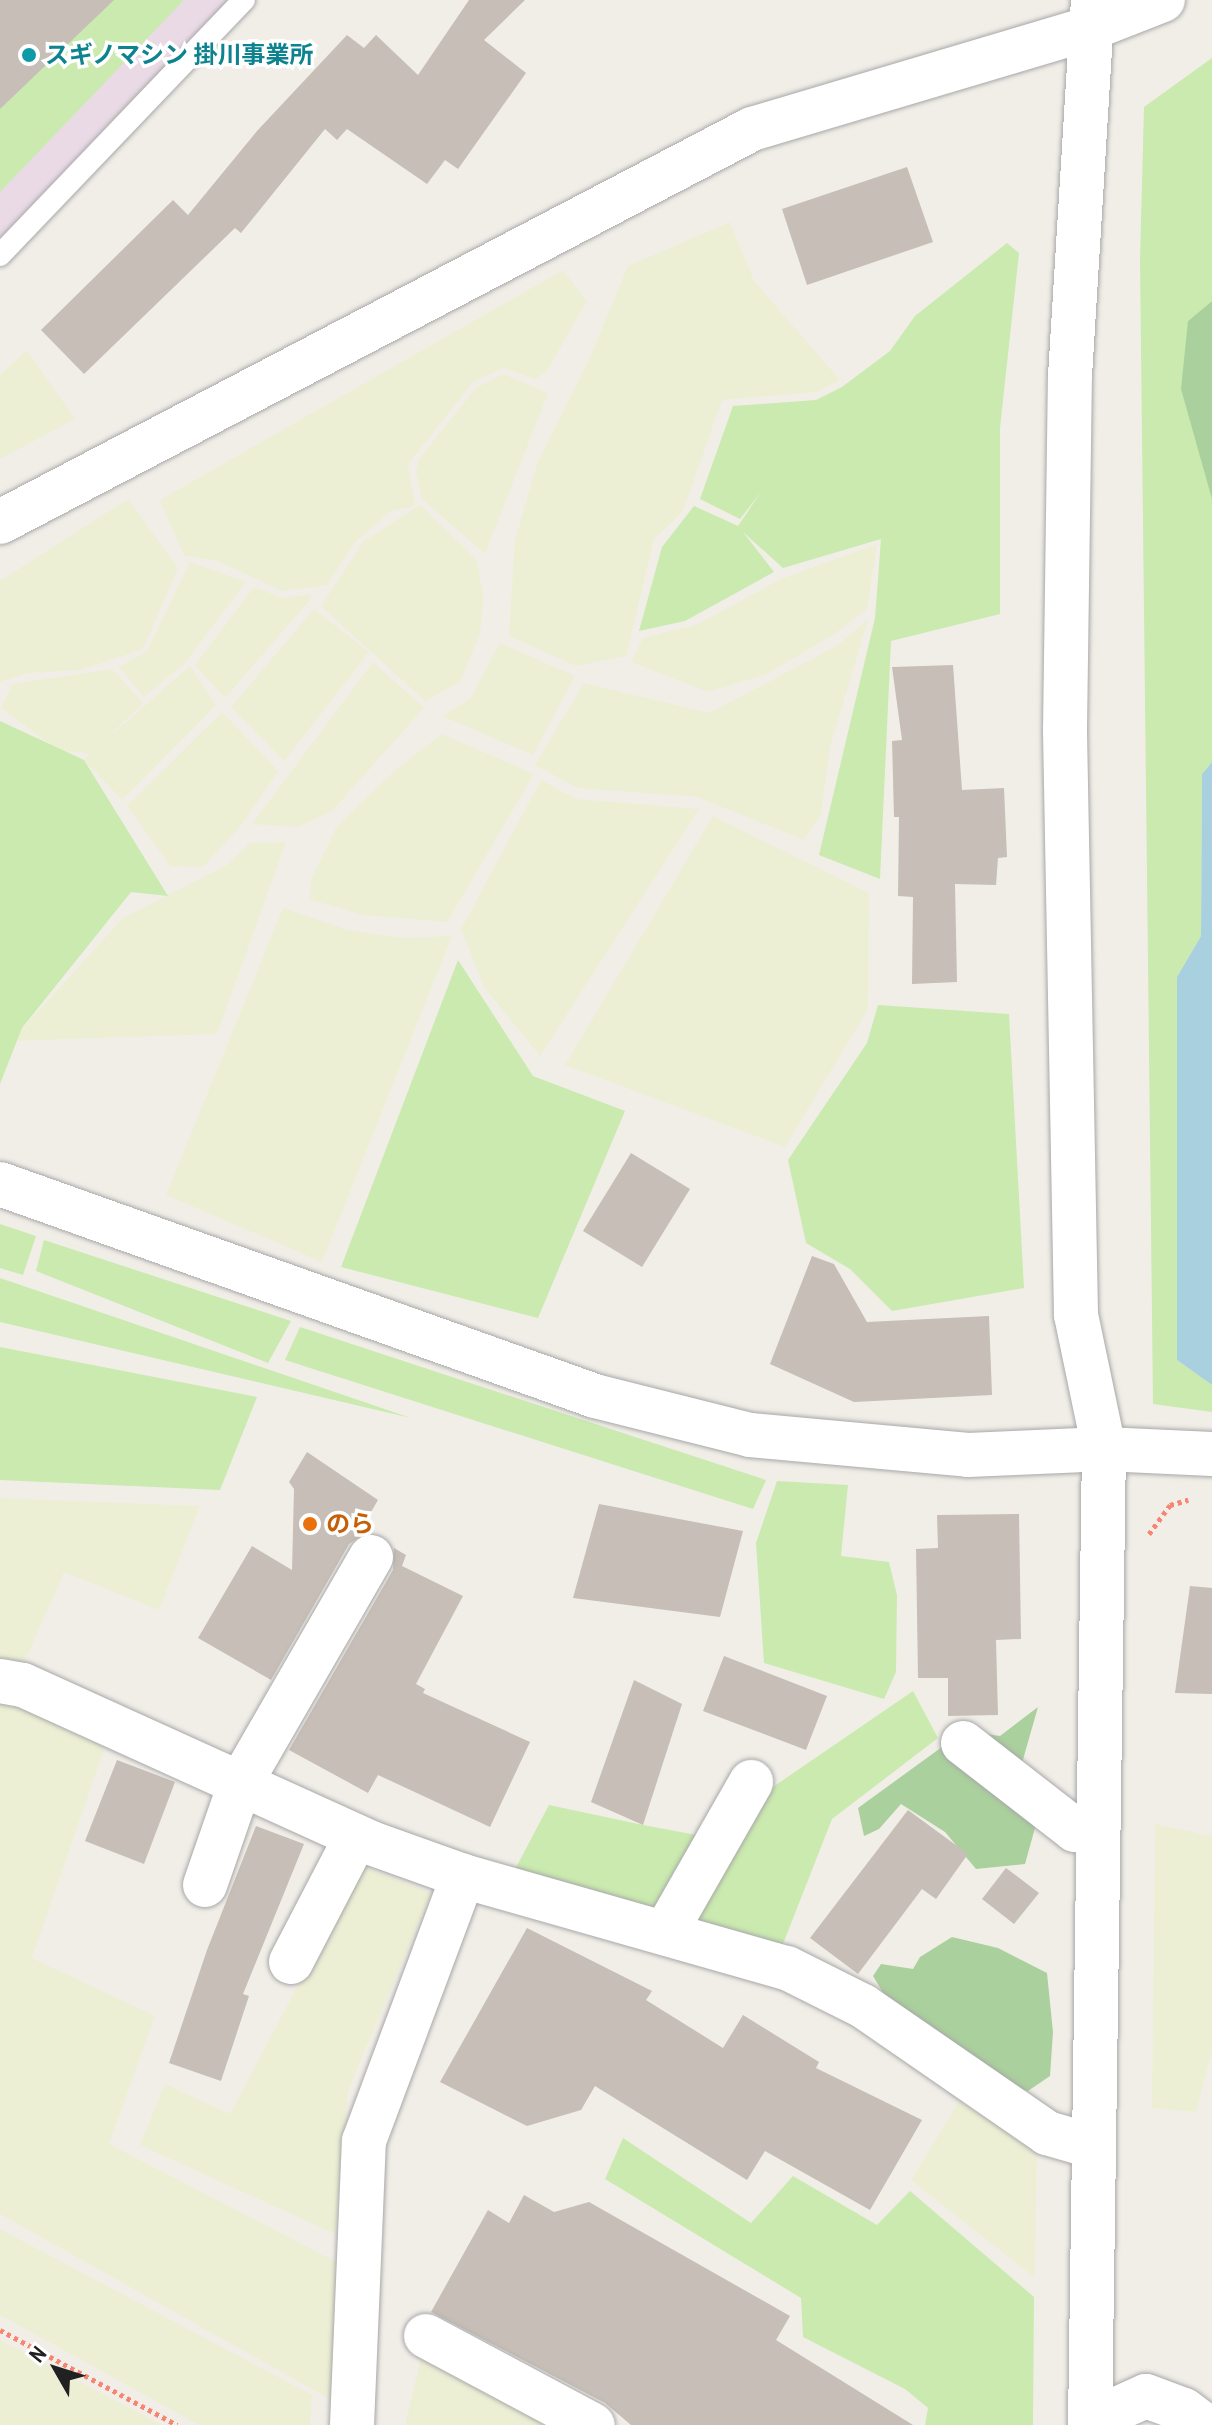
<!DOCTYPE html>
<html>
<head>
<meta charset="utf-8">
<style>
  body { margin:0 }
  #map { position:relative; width:1212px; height:2425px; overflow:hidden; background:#f1eee8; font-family:"Archivo Narrow","Noto Sans JP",sans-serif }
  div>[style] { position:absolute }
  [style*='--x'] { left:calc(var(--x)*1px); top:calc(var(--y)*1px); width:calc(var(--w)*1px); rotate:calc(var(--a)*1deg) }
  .industrial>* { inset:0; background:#eadae6 }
  .farmland>* { inset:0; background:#ecefd4 }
  .grass>* { inset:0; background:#caeaaf }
  .forest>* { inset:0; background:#aad09d }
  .water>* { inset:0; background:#a9d0de }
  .building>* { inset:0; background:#c6beb7 }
  .path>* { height:5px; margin-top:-2.5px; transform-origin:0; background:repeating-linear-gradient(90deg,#f88472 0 4px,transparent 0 8px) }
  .roads { filter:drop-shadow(0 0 2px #a8a8a8) drop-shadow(0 0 2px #a8a8a8) }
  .service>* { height:22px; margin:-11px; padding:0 11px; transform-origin:11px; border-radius:11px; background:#fff }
  .minor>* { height:44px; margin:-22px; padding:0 22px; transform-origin:22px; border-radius:22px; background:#fff }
  .tertiary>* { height:44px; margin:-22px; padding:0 22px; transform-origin:22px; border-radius:22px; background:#fff }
  .dots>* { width:22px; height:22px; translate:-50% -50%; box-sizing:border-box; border:4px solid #fff; border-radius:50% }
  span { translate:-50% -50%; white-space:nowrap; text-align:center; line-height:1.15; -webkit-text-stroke:7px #fff; paint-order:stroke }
  .culture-label { font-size:24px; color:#0d838f; font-weight:700 }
  .left { translate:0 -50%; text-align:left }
  .food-label { font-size:24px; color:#c56008; font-weight:700 }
  .north { position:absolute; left:16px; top:2329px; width:80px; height:80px; -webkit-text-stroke:6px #fff; paint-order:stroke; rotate:309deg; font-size:22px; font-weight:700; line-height:32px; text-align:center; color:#212121 }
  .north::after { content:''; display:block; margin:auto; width:28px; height:36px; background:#212121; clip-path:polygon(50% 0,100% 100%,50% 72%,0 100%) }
</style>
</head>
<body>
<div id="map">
  <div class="industrial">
    <i style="clip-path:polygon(0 0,231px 0,0 240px)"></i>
  </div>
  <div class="farmland">
    <i style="clip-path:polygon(730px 222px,754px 281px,840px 380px,817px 392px,722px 400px,683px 511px,654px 539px,626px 656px,576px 666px,509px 636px,515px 540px,537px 464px,588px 362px,628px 266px)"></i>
    <i style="clip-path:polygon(563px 270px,587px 301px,547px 371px,536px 379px,503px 368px,473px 382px,408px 464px,415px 506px,391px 511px,355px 542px,327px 585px,282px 591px,218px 561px,184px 556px,160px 500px)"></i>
    <i style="clip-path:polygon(27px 350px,75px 419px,0 459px,0 375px)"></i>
    <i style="clip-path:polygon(503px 374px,548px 393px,485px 554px,422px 499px,416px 472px,419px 459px,476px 388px)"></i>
    <i style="clip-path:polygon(128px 499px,178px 568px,143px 649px,80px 670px,28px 673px,0 682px,0 581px)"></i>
    <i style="clip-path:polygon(420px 505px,476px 559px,484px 598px,480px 633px,460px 682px,425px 701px,321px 606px,364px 541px)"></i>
    <i style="clip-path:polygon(877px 544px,867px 609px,836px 633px,767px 674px,708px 692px,631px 662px,643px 638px,698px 624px,781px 579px)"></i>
    <i style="clip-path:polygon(190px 562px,246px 582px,184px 664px,144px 697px,119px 667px,147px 651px)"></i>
    <i style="clip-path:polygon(254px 587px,283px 598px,309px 594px,311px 599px,225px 698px,195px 665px)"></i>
    <i style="clip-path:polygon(314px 609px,369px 652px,284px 761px,231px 707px)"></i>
    <i style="clip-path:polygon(868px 620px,830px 747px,821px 814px,804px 840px,697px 797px,578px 788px,535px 765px,584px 683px,709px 713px,835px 647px)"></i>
    <i style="clip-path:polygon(500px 643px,575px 676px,533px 755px,442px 716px,470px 699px)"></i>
    <i style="clip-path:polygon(373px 662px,424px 708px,332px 811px,298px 827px,252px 824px)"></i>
    <i style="clip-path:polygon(190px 666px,216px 705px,122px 800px,84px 760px,90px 753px,59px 751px,1px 708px,12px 684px,112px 669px,143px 703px,99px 746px)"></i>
    <i style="clip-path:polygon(222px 712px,278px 771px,243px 823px,203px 867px,170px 866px,127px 806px)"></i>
    <i style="clip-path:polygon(442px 734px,534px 774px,447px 922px,363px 915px,309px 899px,312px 877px,336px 828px,394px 771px)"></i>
    <i style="clip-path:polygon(541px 780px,576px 799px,699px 809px,540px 1056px,484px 987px,461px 929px)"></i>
    <i style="clip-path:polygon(713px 816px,869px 893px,868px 1009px,785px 1147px,565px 1065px)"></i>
    <i style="clip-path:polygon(286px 842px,217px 1034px,11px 1041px,123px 918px,227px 865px,250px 843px)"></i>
    <i style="clip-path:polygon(283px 908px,348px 930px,403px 938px,452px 936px,322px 1262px,166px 1195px)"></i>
    <i style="clip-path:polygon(0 1498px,200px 1506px,159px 1610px,64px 1572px,21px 1670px,0 1666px)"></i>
    <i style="clip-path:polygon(0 1698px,108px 1738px,32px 1958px,155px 2016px,109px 2144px,340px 2264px,335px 2402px,0 2214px)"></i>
    <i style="clip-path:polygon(1155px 1824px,1212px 1836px,1212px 2050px,1196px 2112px,1152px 2108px)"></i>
    <i style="clip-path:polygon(361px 1866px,431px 1893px,348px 2091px,335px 2234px,140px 2145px,165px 2084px,230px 2114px)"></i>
    <i style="clip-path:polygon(959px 2102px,1037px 2149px,1035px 2278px,911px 2180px)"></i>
    <i style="clip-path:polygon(0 2229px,312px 2395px,310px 2425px,199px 2425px,0 2315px)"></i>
    <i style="clip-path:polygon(426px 2336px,593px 2425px,405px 2425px)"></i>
    <i style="clip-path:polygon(0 2340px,162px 2425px,0 2425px)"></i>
  </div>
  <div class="grass">
    <i style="clip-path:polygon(0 0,184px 0,0 192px)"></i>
    <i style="clip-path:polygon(1212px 58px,1212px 301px,1188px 321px,1212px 497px,1212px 762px,1202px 774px,1201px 936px,1177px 977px,1177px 1360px,1212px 1385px,1212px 1412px,1153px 1404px,1140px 260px,1144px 107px)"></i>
    <i style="clip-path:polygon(1007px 243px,1019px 253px,1000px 428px,1000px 614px,891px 641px,880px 879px,819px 855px,875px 618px,881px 539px,783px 568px,743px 532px,774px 572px,685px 621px,639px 631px,662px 547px,694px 506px,738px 526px,761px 492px,740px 519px,700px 499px,733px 406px,816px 400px,842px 387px,890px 351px,915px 316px)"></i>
    <i style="clip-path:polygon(0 721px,84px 760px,168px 896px,131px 892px,22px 1028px,0 1084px)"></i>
    <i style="clip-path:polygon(458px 960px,533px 1076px,625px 1111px,538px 1318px,341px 1267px)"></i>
    <i style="clip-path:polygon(878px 1005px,1009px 1014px,1024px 1288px,892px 1311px,850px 1269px,806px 1243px,788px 1160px,867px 1043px)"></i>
    <i style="clip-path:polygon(0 1224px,36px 1236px,23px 1275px,0 1268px)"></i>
    <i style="clip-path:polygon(44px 1240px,291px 1321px,268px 1363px,36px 1271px)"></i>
    <i style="clip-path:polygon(0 1278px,411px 1418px,0 1322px)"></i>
    <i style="clip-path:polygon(300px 1327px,766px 1480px,753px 1509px,285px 1360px)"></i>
    <i style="clip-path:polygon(0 1347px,257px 1397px,220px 1490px,0 1480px)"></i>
    <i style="clip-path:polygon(777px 1481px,848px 1485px,841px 1556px,889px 1562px,897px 1595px,896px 1672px,884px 1699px,764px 1663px,756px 1543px)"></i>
    <i style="clip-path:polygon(913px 1691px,938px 1738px,832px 1819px,781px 1949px,709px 1945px,694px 1914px,754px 1800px)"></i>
    <i style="clip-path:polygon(549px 1805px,643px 1825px,702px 1836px,657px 1912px,512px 1875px)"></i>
    <i style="clip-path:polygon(623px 2138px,751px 2223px,793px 2176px,877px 2225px,910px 2191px,1034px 2297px,1033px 2425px,925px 2425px,928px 2408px,905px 2389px,803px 2337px,801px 2298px,605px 2179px)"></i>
  </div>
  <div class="forest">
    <i style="clip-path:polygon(1212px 301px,1212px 499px,1181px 389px,1188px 321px)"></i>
    <i style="clip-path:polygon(1038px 1707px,1018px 1777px,1035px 1828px,1025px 1864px,976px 1869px,945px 1832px,901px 1804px,879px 1829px,864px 1836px,858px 1808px,964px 1731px,1000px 1736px)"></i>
    <i style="clip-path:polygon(952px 1937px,998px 1948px,1047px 1973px,1053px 2032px,1050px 2076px,1028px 2091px,1005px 2085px,885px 1996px,873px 1976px,881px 1964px,913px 1969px,920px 1957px)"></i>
  </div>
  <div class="water">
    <i style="clip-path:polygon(1212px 762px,1212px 1385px,1177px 1360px,1177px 977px,1201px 936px,1202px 774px)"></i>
  </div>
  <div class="building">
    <i style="clip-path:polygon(0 0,114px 0,0 109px)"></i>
    <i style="clip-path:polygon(469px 0,525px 0,484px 40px,526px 73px,458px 169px,445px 160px,427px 184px,347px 129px,337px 140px,325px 129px,241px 233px,235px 228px,84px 374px,41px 330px,173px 200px,188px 215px,257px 131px,347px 35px,364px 48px,376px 35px,418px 75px)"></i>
    <i style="clip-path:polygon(907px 167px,933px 242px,807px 285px,782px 209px)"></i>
    <i style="clip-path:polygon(953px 665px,962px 790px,1004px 788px,1007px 857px,998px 858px,996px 885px,955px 884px,957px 982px,912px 984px,913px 897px,898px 896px,899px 817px,894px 817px,892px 741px,902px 740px,892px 667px)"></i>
    <i style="clip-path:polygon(631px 1153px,690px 1189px,642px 1267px,583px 1231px)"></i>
    <i style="clip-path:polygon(812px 1256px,834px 1264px,867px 1322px,989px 1316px,992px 1395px,854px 1402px,770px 1364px)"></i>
    <i style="clip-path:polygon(307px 1452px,378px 1500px,360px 1531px,365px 1533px,349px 1544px,271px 1680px,198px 1638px,252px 1546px,292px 1570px,294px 1489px,289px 1482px)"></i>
    <i style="clip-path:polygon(599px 1504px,743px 1531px,720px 1617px,573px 1598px)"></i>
    <i style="clip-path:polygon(1019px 1514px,1021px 1639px,996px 1640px,998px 1715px,948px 1716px,948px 1678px,918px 1678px,916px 1549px,938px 1548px,937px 1515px)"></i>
    <i style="clip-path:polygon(394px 1548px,406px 1555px,402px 1566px,463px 1596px,416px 1684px,425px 1689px,423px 1693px,530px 1742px,490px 1827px,378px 1775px,368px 1793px,289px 1750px,393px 1570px)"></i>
    <i style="clip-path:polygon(1190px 1586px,1212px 1588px,1212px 1694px,1175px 1693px)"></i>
    <i style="clip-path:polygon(724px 1656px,827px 1696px,806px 1750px,703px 1711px)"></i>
    <i style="clip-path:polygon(634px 1680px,682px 1704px,643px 1825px,591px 1802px)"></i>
    <i style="clip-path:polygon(117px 1760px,175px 1782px,144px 1864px,85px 1841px)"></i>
    <i style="clip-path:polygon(908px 1810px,968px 1854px,936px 1899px,922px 1889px,858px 1974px,810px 1938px)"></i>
    <i style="clip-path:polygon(256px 1826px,304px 1844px,243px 1994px,249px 1996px,221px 2081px,169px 2063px,207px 1950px)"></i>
    <i style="clip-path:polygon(1006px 1868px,1039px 1893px,1014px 1924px,982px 1899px)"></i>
    <i style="clip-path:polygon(527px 1928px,652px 1991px,646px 2000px,723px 2048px,743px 2015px,819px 2062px,816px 2068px,922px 2120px,870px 2210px,765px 2151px,747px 2180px,595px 2086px,581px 2110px,527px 2126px,440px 2082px)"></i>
    <i style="clip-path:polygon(524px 2195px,554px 2212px,589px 2202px,790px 2316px,776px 2340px,913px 2425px,631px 2425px,605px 2403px,431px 2312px,488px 2210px,509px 2223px)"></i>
  </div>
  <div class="path">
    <i style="--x:1149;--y:1534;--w:36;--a:-54"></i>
    <i style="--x:1170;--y:1505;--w:19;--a:-16"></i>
    <i style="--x:0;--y:2330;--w:201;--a:28.2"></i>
  </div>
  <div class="roads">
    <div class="service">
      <i style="--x:0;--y:255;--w:353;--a:-46.3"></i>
    </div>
    <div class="minor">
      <i style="--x:0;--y:1681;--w:23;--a:10"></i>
      <i style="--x:23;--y:1685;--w:382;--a:24.4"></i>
      <i style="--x:371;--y:1843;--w:98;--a:19.7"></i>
      <i style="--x:463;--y:1876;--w:337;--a:15.9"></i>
      <i style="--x:787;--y:1968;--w:85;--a:26.6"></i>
      <i style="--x:863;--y:2006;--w:224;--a:34.6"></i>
      <i style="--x:1047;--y:2133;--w:47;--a:16.1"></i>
      <i style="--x:963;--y:1743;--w:142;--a:37.8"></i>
      <i style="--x:1075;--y:1830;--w:22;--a:8"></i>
      <i style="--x:205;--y:1885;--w:107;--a:-70.9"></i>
      <i style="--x:240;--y:1784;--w:262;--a:-60"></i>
      <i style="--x:665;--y:1933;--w:174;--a:-60.3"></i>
      <i style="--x:291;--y:1962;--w:141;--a:-62.5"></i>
      <i style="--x:426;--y:2336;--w:189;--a:28.1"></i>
      <i style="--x:352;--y:2425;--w:284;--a:-87.6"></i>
      <i style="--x:364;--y:2141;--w:283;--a:-69.5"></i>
    </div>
    <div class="tertiary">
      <i style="--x:0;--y:522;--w:849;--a:-27.59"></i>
      <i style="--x:752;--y:129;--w:357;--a:-16.6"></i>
      <i style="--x:1094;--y:27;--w:74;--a:-21.4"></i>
      <i style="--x:0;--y:1184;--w:632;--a:19.61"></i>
      <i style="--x:595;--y:1396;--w:160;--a:14.1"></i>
      <i style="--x:750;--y:1435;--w:219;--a:5.2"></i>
      <i style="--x:968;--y:1455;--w:136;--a:-2.5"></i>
      <i style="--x:1104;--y:1449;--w:108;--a:2.7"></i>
      <i style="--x:1090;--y:2421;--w:61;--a:-24.1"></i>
      <i style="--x:1146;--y:2396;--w:40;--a:20.2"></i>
      <i style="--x:1184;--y:2410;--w:25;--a:37"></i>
      <i style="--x:1090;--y:2425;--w:976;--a:-89.18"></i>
      <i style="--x:1104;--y:1449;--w:137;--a:-101.8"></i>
      <i style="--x:1076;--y:1315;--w:585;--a:-91.08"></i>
      <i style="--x:1065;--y:730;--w:354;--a:-89.2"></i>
      <i style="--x:1070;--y:376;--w:377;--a:-86.5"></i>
    </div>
  </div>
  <div class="dots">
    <i style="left:29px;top:55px;background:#0f9aa8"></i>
    <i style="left:310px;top:1524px;background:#e8710a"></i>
  </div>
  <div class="culture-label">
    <span class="left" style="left:45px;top:55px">スギノマシン 掛川事業所</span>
  </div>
  <div class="food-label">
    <span class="left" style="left:326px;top:1524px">のら</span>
  </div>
  <div class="north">N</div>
</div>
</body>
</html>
